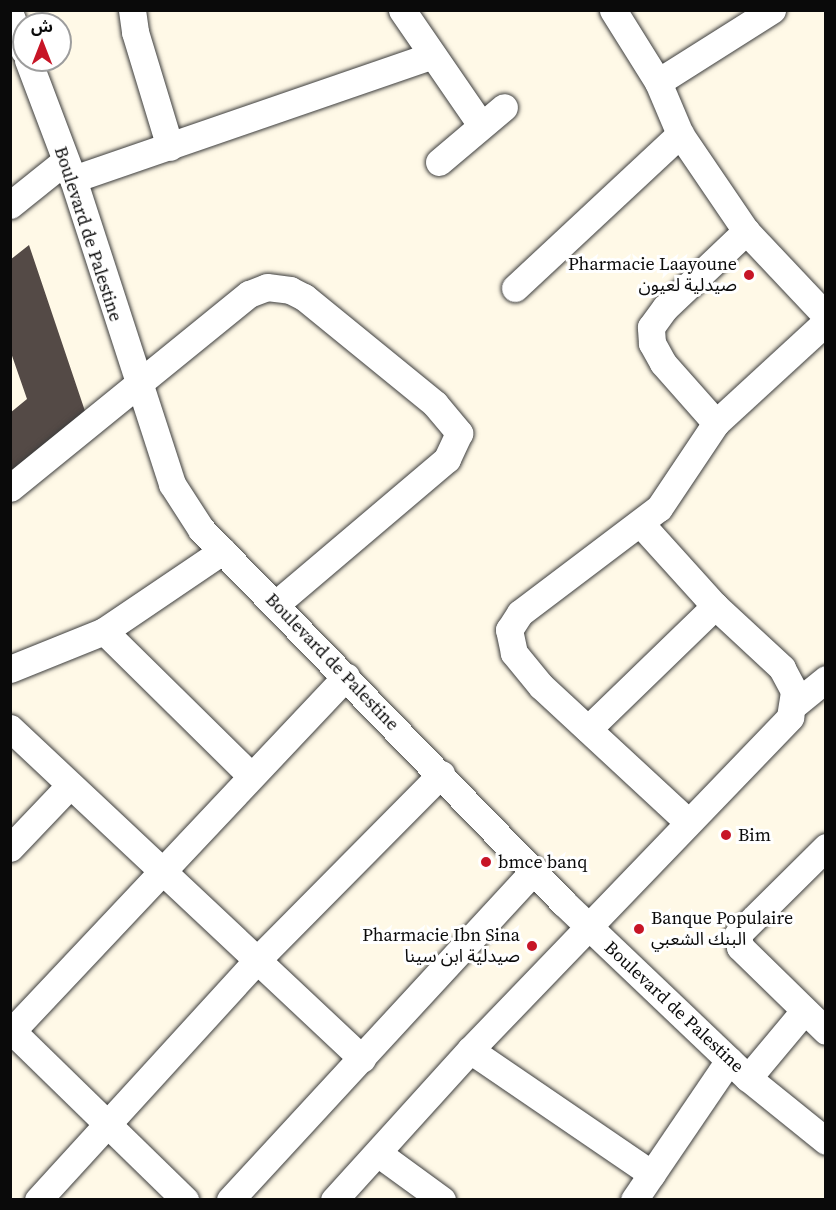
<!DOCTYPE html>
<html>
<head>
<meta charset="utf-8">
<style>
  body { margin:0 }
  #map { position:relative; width:836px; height:1210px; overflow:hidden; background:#fff9e7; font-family:"Source Serif 4","Noto Sans Arabic",serif }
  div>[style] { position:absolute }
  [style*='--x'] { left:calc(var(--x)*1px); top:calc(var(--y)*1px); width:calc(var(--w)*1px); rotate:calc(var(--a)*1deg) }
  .building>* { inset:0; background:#544a46 }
  .roads { filter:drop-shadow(0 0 2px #3d3d3d) drop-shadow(0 0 2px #3d3d3d) }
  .minor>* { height:27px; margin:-13.5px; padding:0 13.5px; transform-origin:13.5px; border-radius:13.5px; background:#fff }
  .dots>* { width:16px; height:16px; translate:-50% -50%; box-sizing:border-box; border:3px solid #fff; border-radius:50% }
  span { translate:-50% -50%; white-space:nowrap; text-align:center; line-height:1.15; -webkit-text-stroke:6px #fff; paint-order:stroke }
  .street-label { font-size:18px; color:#0a0a0a }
  .poi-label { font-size:18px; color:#0a0a0a }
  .right { translate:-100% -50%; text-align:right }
  .left { translate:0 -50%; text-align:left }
  .frame { position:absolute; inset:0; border:12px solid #0a0a0a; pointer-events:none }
  .north { position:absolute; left:12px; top:12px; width:60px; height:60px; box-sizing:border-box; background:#fff; border:2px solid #9d9d9d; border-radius:50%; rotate:0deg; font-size:16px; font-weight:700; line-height:24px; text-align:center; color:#0a0a0a }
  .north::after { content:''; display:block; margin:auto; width:21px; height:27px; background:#c71526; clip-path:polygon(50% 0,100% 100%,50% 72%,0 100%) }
</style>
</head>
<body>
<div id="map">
  <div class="building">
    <i style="clip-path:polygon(29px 245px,86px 414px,10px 476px,10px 413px,27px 399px,10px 350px,10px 260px)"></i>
  </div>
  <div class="roads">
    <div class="minor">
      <i style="--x:132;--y:10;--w:22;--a:82"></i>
      <i style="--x:135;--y:32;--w:120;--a:73.1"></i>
      <i style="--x:402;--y:10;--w:140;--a:55.5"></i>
      <i style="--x:613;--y:10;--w:85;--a:58"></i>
      <i style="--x:658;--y:82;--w:56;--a:67.1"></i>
      <i style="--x:680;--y:134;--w:117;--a:55.8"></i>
      <i style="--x:746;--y:231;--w:117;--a:46.7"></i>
      <i style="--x:10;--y:14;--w:39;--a:69"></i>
      <i style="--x:28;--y:60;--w:127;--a:69.3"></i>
      <i style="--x:73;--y:179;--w:321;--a:72"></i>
      <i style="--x:172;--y:484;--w:54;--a:57.2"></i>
      <i style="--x:201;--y:529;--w:521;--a:45.86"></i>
      <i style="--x:564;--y:903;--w:254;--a:43.6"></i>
      <i style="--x:748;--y:1078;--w:100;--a:38.9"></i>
      <i style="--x:658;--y:82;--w:135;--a:-32.3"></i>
      <i style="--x:439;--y:162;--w:85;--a:-40.2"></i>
      <i style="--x:73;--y:179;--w:379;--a:-19"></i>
      <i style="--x:10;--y:205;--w:70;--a:-38.7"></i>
      <i style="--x:515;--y:288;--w:226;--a:-43"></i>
      <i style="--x:716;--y:423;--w:80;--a:-131.5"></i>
      <i style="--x:663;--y:363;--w:23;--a:-119"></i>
      <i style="--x:652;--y:343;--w:16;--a:-94"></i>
      <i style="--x:651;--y:327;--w:24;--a:-54"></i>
      <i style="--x:665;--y:308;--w:112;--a:-43.5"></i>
      <i style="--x:10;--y:488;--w:308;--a:-39.1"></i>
      <i style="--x:249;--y:294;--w:19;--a:-21"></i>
      <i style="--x:267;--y:287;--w:23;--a:7"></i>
      <i style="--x:290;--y:290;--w:16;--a:27"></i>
      <i style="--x:304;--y:297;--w:169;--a:39.2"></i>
      <i style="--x:435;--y:404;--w:38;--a:50"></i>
      <i style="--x:459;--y:433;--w:29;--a:115"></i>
      <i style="--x:447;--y:459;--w:224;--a:139.7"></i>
      <i style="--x:104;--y:631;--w:205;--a:44.6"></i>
      <i style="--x:10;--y:669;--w:101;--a:-22"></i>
      <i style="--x:104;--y:631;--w:143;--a:-34.1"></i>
      <i style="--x:794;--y:705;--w:41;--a:-39.1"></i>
      <i style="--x:10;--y:728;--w:483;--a:43.2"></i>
      <i style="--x:588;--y:729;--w:177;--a:-44.1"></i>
      <i style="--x:688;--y:822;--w:200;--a:-137.2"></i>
      <i style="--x:541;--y:686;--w:43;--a:-129.3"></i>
      <i style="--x:514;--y:653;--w:24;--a:-102"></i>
      <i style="--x:509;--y:630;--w:20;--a:-57"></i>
      <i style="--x:520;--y:613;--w:174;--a:-37.1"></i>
      <i style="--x:659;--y:508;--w:102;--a:-56.2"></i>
      <i style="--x:716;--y:423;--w:149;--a:-42.6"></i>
      <i style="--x:826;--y:847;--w:124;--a:135.3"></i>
      <i style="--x:738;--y:934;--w:13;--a:81"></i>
      <i style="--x:740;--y:947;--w:120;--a:44.3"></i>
      <i style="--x:10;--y:848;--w:86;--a:-46.4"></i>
      <i style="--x:12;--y:1031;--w:242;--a:44.3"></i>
      <i style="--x:10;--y:1033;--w:490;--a:-46.7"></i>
      <i style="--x:470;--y:1050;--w:220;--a:34.3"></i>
      <i style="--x:748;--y:1078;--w:87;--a:-50.1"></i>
      <i style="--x:379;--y:1154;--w:78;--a:36.1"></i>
      <i style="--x:38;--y:1200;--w:328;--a:-47.6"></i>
      <i style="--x:259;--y:958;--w:259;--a:-45.3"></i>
      <i style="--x:230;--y:1200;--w:449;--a:-47.3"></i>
      <i style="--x:334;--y:1200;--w:202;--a:-47.8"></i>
      <i style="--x:470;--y:1050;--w:462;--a:-46.1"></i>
      <i style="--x:790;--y:717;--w:26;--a:-81"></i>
      <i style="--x:794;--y:691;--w:26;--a:-118"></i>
      <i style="--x:782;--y:668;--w:91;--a:-137.2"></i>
      <i style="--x:715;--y:606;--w:110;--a:-132.1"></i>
      <i style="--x:634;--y:1200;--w:169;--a:-55.8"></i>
    </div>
  </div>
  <div class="dots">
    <i style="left:749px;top:275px;background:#c71526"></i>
    <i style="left:726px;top:835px;background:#c71526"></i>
    <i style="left:486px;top:862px;background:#c71526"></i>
    <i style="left:639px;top:929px;background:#c71526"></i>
    <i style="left:532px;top:946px;background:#c71526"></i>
  </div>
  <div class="street-label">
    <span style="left:88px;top:234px;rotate:72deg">Boulevard de Palestine</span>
    <span style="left:332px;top:662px;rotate:46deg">Boulevard de Palestine</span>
    <span style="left:674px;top:1007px;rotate:43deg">Boulevard de Palestine</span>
  </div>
  <div class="poi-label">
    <span class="right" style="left:737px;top:275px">Pharmacie Laayoune<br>صيدلية لعيون</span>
    <span class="left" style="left:738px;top:835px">Bim</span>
    <span class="left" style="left:498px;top:862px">bmce banq</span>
    <span class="left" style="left:651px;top:929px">Banque Populaire<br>البنك الشعبي</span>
    <span class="right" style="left:520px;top:946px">Pharmacie Ibn Sina<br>صيدلية ابن سينا</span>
  </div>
  <div class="frame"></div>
  <div class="north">ش</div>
</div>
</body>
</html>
